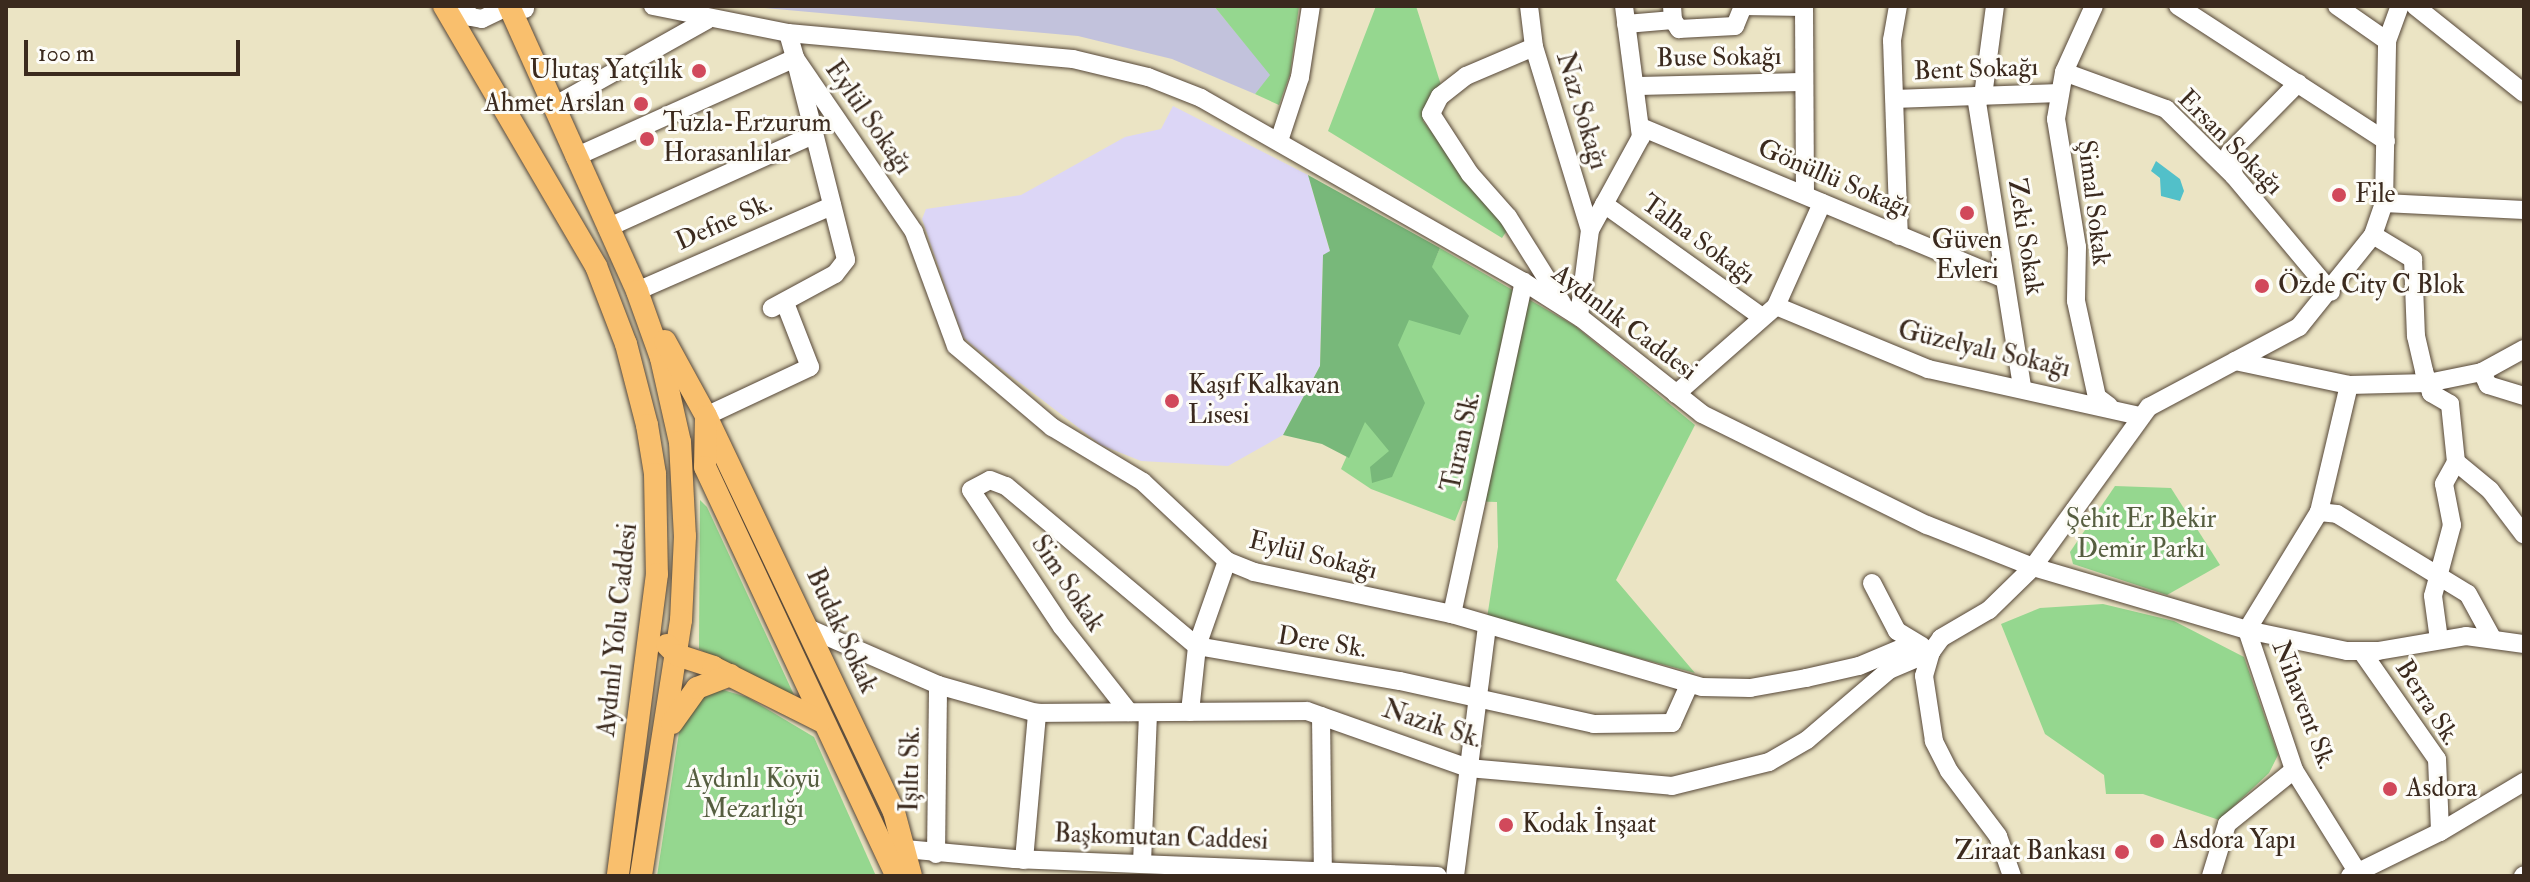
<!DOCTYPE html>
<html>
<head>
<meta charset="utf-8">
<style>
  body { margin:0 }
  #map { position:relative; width:2530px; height:882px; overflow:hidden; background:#ebe4c4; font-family:"IM FELL Double Pica",serif }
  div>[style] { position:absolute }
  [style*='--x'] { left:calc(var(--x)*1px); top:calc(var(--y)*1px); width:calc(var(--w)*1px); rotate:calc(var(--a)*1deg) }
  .built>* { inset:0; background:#dcd6f6 }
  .industrial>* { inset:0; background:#c2c2dc }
  .green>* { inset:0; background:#95d78f }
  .forest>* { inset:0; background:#78b87a }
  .water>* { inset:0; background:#52c0c9 }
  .roads { filter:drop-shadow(0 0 2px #554637) drop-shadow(0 0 2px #554637) }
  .minor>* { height:18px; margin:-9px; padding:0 9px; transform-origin:9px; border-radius:9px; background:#fff }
  .major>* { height:22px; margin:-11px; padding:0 11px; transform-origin:11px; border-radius:11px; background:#f9bf6d }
  .dots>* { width:22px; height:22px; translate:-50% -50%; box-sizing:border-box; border:4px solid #fdfcf7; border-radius:50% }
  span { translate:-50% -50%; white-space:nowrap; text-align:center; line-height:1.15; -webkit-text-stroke:6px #fdfcf7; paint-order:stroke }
  .street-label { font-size:26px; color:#3b2a1e }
  .poi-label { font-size:26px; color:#3b2a1e }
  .right { translate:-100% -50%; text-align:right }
  .left { translate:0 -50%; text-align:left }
  .park-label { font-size:26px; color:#565e40 }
  .frame { position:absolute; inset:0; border:8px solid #3b2a1e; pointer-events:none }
  .scale { position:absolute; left:24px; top:40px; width:216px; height:36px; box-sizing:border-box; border:4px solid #3b2a1e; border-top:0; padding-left:10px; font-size:24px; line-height:28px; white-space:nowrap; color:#3b2a1e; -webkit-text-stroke:6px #fdfcf7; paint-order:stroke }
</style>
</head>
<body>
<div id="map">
  <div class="built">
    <i style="clip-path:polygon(1173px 106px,1308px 175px,1330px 252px,1323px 255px,1320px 366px,1283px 435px,1228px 466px,1141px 461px,1101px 445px,994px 363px,963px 337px,922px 219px,926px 209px,1021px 195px,1125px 137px,1161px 129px)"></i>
  </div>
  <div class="industrial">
    <i style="clip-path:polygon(742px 6px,1214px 6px,1271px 75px,1255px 94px,1172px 59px,1078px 36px)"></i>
  </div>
  <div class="green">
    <i style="clip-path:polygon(1214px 6px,1299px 6px,1290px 74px,1279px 105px,1255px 94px,1270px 75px)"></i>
    <i style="clip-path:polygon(1376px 6px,1416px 6px,1441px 85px,1423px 121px,1508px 229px,1502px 238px,1328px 131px)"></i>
    <i style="clip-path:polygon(1440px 248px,1575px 326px,1695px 425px,1616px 580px,1695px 673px,1487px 618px,1498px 547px,1497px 502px,1463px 501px,1455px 521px,1371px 489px,1341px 469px)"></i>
    <i style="clip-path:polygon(2115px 486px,2171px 488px,2220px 565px,2167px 595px,2073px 564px,2070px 552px)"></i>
    <i style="clip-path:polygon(700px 500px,707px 507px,794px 695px,787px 697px,699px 649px)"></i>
    <i style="clip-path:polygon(2103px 604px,2174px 621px,2244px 657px,2278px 755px,2269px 773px,2219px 820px,2143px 794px,2106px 794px,2104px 775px,2045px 734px,2001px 624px,2040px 608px)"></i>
    <i style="clip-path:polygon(713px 687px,747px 697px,814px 737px,876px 876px,657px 876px,680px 726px,691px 698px)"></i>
  </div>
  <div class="forest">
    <i style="clip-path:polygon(1308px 175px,1440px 248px,1432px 267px,1469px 316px,1460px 335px,1409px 320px,1398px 345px,1425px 403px,1392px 477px,1372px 483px,1370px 467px,1389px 451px,1365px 422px,1349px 458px,1322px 444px,1283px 435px,1320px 366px,1323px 255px,1330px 251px)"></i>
  </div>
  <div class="water">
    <i style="clip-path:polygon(2156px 161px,2180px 179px,2184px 191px,2180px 201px,2161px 196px,2160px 178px,2151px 171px)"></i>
  </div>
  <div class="roads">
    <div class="minor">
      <i style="--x:462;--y:6;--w:14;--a:51"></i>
      <i style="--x:471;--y:17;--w:11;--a:10"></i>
      <i style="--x:482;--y:19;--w:30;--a:-26"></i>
      <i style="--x:653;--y:6;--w:138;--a:11.3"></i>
      <i style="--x:788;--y:33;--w:286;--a:5.2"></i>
      <i style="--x:1073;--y:59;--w:77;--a:13.5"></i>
      <i style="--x:1148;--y:77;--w:57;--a:21.6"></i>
      <i style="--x:1201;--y:98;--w:372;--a:29.7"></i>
      <i style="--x:1524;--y:282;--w:67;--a:32.3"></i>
      <i style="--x:1581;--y:318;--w:154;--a:38.4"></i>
      <i style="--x:1702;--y:414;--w:251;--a:26.3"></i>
      <i style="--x:1927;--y:525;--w:114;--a:21.6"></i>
      <i style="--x:2033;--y:567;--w:223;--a:16.4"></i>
      <i style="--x:2247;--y:630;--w:102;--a:11.9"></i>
      <i style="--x:2347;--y:651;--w:31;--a:0"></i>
      <i style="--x:2378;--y:651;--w:89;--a:-9.7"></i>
      <i style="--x:2466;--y:636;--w:59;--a:7.9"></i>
      <i style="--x:1529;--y:6;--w:41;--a:83"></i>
      <i style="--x:1534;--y:47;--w:191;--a:73"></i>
      <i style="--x:1743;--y:6;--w:61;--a:0.9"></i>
      <i style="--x:1804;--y:6;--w:189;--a:89.7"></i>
      <i style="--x:1898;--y:6;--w:35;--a:100"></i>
      <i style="--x:1892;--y:40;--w:196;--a:88"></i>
      <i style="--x:2094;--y:6;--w:72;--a:114.4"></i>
      <i style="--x:2064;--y:72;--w:48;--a:99.7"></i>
      <i style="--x:2056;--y:119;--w:130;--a:80.7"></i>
      <i style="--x:2077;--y:247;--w:54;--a:91.1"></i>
      <i style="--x:2076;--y:301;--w:98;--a:77.7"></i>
      <i style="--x:2097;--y:397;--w:15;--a:37"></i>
      <i style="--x:2178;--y:6;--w:248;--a:33"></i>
      <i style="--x:2337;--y:6;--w:61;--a:35"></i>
      <i style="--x:2415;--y:6;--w:139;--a:38.6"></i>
      <i style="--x:525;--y:9;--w:3;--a:-90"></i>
      <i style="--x:1673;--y:20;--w:11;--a:56"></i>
      <i style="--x:1679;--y:29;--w:56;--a:-3.1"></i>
      <i style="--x:1735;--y:26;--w:18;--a:-68"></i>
      <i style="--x:1626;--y:24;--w:47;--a:-4.9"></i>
      <i style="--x:1673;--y:20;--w:14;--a:-94"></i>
      <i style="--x:788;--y:33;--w:26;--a:74"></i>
      <i style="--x:795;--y:58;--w:211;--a:55.6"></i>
      <i style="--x:914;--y:232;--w:121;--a:69.8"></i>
      <i style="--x:956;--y:346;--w:126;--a:40.2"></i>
      <i style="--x:1052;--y:427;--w:106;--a:31.1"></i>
      <i style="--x:1143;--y:482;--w:115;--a:43.2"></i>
      <i style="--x:1227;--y:561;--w:29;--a:22"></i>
      <i style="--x:1254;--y:572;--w:202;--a:12"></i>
      <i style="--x:1452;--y:614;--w:260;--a:16.3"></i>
      <i style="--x:1702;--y:687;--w:48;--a:1.2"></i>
      <i style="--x:1750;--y:688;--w:57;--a:-10.1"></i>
      <i style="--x:1806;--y:678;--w:54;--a:-12.8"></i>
      <i style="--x:1859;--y:666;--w:49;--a:-22.9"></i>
      <i style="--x:1904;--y:647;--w:27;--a:10"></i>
      <i style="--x:1534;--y:47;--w:74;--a:156.9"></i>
      <i style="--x:1466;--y:76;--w:33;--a:142"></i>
      <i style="--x:1440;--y:96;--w:20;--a:117"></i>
      <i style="--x:1431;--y:114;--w:72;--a:57"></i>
      <i style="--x:1470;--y:174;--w:57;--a:48.5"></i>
      <i style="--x:1508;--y:217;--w:102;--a:57.9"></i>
      <i style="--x:2064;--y:72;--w:109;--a:19.9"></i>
      <i style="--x:2166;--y:109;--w:95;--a:44.6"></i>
      <i style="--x:2234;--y:176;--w:151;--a:50.1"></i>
      <i style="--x:1638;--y:86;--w:164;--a:-1.4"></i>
      <i style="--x:1976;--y:96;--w:295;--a:81"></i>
      <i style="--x:1983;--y:96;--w:91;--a:-82.4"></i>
      <i style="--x:1896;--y:99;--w:162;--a:-2.1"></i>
      <i style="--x:552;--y:107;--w:178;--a:-29.3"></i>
      <i style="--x:1641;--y:127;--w:394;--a:22.7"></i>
      <i style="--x:1279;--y:141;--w:67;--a:-71.8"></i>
      <i style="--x:1300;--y:77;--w:72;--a:-81.2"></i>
      <i style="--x:575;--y:157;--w:241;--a:-24.2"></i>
      <i style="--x:795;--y:58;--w:208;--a:75.8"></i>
      <i style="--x:846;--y:260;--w:18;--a:128"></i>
      <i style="--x:835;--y:274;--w:72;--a:151.6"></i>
      <i style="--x:2234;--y:176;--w:24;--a:-99"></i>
      <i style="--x:2230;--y:152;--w:97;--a:-45.4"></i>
      <i style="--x:2384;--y:203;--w:140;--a:2.9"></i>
      <i style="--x:1604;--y:204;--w:194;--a:35.6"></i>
      <i style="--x:607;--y:228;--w:226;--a:-24.3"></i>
      <i style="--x:2373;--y:235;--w:47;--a:31"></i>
      <i style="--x:2413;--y:259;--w:77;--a:87.8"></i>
      <i style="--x:2416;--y:336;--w:36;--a:77"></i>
      <i style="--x:2424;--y:371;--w:23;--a:72"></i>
      <i style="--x:2431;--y:393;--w:22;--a:30"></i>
      <i style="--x:2450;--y:404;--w:58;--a:84.1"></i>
      <i style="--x:2456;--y:462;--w:25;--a:119"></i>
      <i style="--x:2444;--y:484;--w:42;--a:79"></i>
      <i style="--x:2452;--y:525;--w:73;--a:105"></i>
      <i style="--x:2433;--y:596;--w:44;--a:82.2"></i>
      <i style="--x:637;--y:291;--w:213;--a:-23.6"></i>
      <i style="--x:1776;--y:306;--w:165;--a:22.5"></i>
      <i style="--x:1928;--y:369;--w:217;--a:12.5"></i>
      <i style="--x:1579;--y:316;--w:87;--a:-82.7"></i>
      <i style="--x:1590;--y:230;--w:106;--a:-61.3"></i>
      <i style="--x:1641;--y:137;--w:132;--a:-97.4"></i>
      <i style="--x:2235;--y:361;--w:116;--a:11.9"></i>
      <i style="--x:2349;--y:385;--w:79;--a:-1.5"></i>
      <i style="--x:2428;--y:383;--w:55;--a:-11.5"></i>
      <i style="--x:2482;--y:372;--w:48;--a:-28.7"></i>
      <i style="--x:2482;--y:372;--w:14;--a:65"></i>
      <i style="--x:2488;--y:385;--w:38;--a:17"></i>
      <i style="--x:2349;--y:385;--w:130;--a:103.3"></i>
      <i style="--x:2319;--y:512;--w:138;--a:121.4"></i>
      <i style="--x:2247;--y:630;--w:148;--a:71.4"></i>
      <i style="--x:2294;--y:770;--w:125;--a:58.1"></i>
      <i style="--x:1676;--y:394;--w:133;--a:-41.3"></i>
      <i style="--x:1776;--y:306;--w:113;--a:-65.9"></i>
      <i style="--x:706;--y:416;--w:115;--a:-25.2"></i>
      <i style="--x:810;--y:367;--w:69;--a:-111.3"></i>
      <i style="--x:2456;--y:462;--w:44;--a:39.5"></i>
      <i style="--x:2490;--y:490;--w:56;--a:52.9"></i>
      <i style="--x:2319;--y:512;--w:18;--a:6"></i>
      <i style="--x:2337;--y:514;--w:153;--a:31.4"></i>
      <i style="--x:2468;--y:594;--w:48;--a:61.3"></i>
      <i style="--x:1872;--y:583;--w:54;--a:62.5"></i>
      <i style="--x:1897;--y:631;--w:29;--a:31"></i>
      <i style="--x:1452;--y:614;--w:340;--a:-77.8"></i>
      <i style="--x:810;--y:629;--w:140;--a:23.6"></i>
      <i style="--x:938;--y:685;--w:103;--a:15.8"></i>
      <i style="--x:1037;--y:713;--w:270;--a:-0.4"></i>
      <i style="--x:1307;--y:711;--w:171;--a:19.5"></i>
      <i style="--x:1468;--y:768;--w:205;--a:5"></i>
      <i style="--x:1672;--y:786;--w:100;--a:-13.9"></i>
      <i style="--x:1769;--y:762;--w:44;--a:-30.1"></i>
      <i style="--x:1807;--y:740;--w:108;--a:-40.5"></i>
      <i style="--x:1889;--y:670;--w:46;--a:-23.2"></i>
      <i style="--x:2362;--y:652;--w:131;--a:55"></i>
      <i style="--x:2437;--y:759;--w:73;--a:87.6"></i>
      <i style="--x:1129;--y:712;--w:108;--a:-128.2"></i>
      <i style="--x:1062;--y:627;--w:164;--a:-123.6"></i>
      <i style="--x:971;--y:490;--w:21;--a:-28"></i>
      <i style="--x:990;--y:480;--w:17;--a:21"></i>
      <i style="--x:1006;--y:486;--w:249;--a:40"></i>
      <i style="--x:1197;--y:646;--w:206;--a:9.8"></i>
      <i style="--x:1400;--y:681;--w:199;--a:12.5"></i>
      <i style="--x:1594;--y:724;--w:78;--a:-0.7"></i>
      <i style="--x:1672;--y:723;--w:42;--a:-65.9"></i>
      <i style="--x:1190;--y:712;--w:66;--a:-83.9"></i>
      <i style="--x:1197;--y:646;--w:90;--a:-70.6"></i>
      <i style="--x:1321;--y:716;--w:154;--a:89.3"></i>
      <i style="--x:894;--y:848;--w:121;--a:5.2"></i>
      <i style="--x:1014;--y:859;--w:424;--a:2.3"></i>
      <i style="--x:936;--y:854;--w:169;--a:-89.3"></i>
      <i style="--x:1024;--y:860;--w:148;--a:-84.9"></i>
      <i style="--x:1142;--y:863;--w:150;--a:-87.7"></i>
      <i style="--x:1455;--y:876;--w:253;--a:-82.7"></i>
      <i style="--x:2012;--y:876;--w:42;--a:-109.3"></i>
      <i style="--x:1998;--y:836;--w:81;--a:-127"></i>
      <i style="--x:1949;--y:771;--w:34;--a:-117"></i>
      <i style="--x:1934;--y:741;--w:66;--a:-98.7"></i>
      <i style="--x:1924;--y:676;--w:25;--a:-74"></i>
      <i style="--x:1931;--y:652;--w:17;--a:-54"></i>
      <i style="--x:1941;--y:638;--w:56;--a:-30.3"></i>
      <i style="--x:1989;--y:610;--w:62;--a:-44.3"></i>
      <i style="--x:2033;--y:567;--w:198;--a:-54.1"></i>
      <i style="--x:2149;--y:407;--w:170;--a:-28.1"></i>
      <i style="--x:2299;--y:327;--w:118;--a:-51.2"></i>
      <i style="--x:2373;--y:235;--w:34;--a:-71"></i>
      <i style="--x:2384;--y:203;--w:162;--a:-88.9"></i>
      <i style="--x:2387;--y:41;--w:37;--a:-70"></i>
      <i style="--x:2211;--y:876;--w:54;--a:-72.9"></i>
      <i style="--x:2227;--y:824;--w:86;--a:-38.9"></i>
      <i style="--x:2350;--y:876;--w:100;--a:-26.1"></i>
      <i style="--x:2440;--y:832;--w:98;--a:-30.8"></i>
      <i style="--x:2523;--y:876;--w:1;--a:-45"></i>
    </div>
    <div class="major">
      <i style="--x:444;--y:6;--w:301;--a:59.7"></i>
      <i style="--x:596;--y:266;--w:84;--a:69"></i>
      <i style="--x:626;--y:344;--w:84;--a:75.5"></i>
      <i style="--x:647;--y:425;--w:50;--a:80.7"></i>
      <i style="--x:655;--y:474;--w:100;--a:88.9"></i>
      <i style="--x:657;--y:574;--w:305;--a:97.4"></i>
      <i style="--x:509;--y:6;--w:312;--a:65.8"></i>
      <i style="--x:637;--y:291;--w:71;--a:70.3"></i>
      <i style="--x:661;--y:358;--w:86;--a:77.3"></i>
      <i style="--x:680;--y:442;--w:94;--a:87"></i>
      <i style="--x:685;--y:536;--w:84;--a:92.7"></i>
      <i style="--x:681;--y:620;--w:259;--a:98.9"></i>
      <i style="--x:665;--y:341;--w:85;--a:61.3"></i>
      <i style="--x:706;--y:416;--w:438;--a:64.6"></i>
      <i style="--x:894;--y:812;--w:66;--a:75.1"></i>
      <i style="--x:706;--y:417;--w:50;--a:91.1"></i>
      <i style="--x:705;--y:467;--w:452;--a:64.9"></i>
      <i style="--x:667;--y:645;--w:14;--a:45"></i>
      <i style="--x:677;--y:655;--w:38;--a:18"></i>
      <i style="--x:713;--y:667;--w:121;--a:26.6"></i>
      <i style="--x:672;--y:723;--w:43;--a:-54.5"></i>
      <i style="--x:697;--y:688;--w:36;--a:-21"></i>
    </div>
  </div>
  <div class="dots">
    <i style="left:699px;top:71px;background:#d1495b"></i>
    <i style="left:641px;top:104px;background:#d1495b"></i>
    <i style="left:647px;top:139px;background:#d1495b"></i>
    <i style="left:2339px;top:195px;background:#d1495b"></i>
    <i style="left:1967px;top:213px;background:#d1495b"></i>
    <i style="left:2262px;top:286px;background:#d1495b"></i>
    <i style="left:1172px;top:401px;background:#d1495b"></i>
    <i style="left:2390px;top:789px;background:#d1495b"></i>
    <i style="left:1506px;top:825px;background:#d1495b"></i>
    <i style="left:2157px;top:841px;background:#d1495b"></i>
    <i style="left:2122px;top:852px;background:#d1495b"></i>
  </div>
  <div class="street-label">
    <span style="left:1719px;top:58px;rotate:-1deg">Buse Sokağı</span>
    <span style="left:1976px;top:70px;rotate:-2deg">Bent Sokağı</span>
    <span style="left:1581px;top:111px;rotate:73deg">Naz Sokağı</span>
    <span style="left:868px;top:118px;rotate:55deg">Eylül Sokağı</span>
    <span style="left:2230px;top:143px;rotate:45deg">Ersan Sokağı</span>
    <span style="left:1834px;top:179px;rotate:23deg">Gönüllü Sokağı</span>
    <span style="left:2093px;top:203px;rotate:83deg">Şimal Sokak</span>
    <span style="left:724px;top:223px;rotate:-24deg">Defne Sk.</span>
    <span style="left:2025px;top:237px;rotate:81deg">Zeki Sokak</span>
    <span style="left:1698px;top:240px;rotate:36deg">Talha Sokağı</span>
    <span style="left:1624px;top:323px;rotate:37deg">Aydınlık Caddesi</span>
    <span style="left:1984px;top:350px;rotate:13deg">Güzelyalı Sokağı</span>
    <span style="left:1462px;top:442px;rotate:-78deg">Turan Sk.</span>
    <span style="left:1313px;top:556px;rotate:14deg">Eylül Sokağı</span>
    <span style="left:1067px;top:584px;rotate:56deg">Sim Sokak</span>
    <span style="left:618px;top:630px;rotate:-84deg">Aydınlı Yolu Caddesi</span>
    <span style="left:841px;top:631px;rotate:65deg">Budak Sokak</span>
    <span style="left:1322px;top:643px;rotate:9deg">Dere Sk.</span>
    <span style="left:2427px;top:703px;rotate:57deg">Berra Sk.</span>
    <span style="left:2303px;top:705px;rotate:69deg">Nihavent Sk.</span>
    <span style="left:1432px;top:725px;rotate:18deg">Nazik Sk.</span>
    <span style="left:911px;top:769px;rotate:-89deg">Işıltı Sk.</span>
    <span style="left:1161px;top:838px;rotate:2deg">Başkomutan Caddesi</span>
  </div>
  <div class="poi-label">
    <span class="right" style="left:683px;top:71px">Ulutaş Yatçılık</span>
    <span class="right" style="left:625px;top:104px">Ahmet Arslan</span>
    <span class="left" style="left:663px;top:139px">Tuzla-Erzurum<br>Horasanlılar</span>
    <span class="left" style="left:2355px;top:195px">File</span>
    <span style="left:1967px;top:256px">Güven<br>Evleri</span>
    <span class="left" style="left:2278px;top:286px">Özde City C Blok</span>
    <span class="left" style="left:1188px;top:401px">Kaşıf Kalkavan<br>Lisesi</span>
    <span class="left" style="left:2406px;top:789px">Asdora</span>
    <span class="left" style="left:1522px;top:825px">Kodak İnşaat</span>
    <span class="left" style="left:2173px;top:841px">Asdora Yapı</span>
    <span class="right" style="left:2106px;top:852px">Ziraat Bankası</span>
  </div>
  <div class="park-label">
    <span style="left:2141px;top:535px">Şehit Er Bekir<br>Demir Parkı</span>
    <span style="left:753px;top:795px">Aydınlı Köyü<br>Mezarlığı</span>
  </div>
  <div class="frame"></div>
  <div class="scale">100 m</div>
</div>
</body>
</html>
